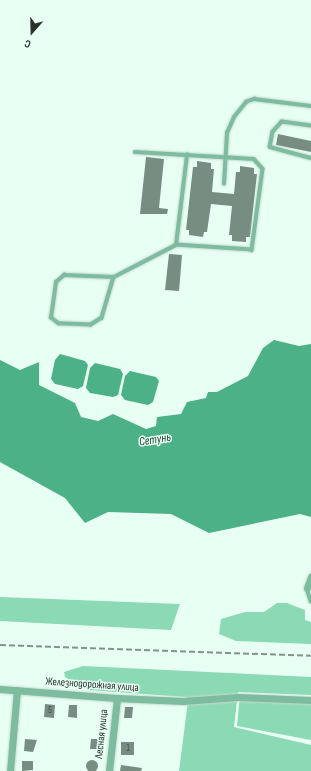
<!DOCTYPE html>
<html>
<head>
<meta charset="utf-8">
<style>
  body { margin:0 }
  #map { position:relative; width:311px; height:771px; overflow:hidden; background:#e8fff3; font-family:"Sofia Sans Condensed",sans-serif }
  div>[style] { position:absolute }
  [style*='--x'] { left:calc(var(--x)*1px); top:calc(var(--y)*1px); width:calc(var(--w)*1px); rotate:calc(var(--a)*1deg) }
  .green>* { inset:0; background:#8cdab5 }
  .water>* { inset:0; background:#4cb187 }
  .building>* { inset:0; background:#788d82 }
  .round { border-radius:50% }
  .roads { filter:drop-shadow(0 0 1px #c6dacf) drop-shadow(0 0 1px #c6dacf) }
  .service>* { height:3.5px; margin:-1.75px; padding:0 1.75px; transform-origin:1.75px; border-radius:1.75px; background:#7dbc9e }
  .minor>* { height:7px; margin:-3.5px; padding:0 3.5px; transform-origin:3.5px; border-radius:3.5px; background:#7dbc9e }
  .rail>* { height:2px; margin-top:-1px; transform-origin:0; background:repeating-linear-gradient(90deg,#83938b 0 6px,transparent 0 9px) }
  span { translate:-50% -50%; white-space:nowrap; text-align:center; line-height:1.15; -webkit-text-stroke:3px #e8fff3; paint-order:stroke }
  .number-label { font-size:9px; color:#3d4942 }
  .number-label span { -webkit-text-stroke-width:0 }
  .street-label { font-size:11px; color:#29322d }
  .water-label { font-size:12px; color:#184331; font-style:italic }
  .north { position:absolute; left:12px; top:12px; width:40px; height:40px; -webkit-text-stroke:3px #e8fff3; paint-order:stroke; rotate:200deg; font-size:11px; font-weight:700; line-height:16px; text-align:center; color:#29322d }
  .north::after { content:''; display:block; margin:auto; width:14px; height:18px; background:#29322d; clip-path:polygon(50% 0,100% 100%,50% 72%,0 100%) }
</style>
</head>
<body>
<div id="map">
  <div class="green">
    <i style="clip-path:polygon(0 597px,180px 604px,171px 630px,0 621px)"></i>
    <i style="clip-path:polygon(277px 603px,287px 603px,305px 610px,305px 620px,311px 622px,311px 644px,236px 641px,219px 634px,221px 619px,245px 612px,264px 612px)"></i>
    <i style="clip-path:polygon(83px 666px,311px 677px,311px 695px,238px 692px,234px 727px,311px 745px,311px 771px,179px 771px,188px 701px,185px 697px,88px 690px,65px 677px,64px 672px)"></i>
    <i style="clip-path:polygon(240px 694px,311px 698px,311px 740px,237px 726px)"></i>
  </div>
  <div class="water">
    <i style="clip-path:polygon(274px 340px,299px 346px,311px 344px,311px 517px,300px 514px,209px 533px,171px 514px,108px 512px,85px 523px,65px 498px,0 462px,0 360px,20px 370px,39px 362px,39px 385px,75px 403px,81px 417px,98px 421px,113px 414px,146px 429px,156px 426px,157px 417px,181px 414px,187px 402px,206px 398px,208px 392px,217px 392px,248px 376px,263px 348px)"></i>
    <i style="clip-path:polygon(60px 354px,85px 361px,88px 365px,83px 386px,78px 389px,55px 384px,51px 379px,55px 360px)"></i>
    <i style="clip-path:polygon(95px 363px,120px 369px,123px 374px,118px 395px,113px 397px,90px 393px,86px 388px,90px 368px)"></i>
    <i style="clip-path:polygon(130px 371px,156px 377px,159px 381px,153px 402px,148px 405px,125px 400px,121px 395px,125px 376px)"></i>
  </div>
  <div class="building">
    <i style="clip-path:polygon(278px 134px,311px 141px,311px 152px,276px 145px)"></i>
    <i style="clip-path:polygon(146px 157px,164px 159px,159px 208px,168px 209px,167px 214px,140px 214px)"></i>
    <i style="clip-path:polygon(197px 161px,211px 163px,211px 169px,214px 169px,212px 192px,234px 194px,236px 172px,240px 172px,240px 166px,254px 168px,254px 174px,257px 174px,250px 237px,246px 237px,246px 242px,232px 241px,232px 235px,229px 235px,232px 206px,211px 204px,207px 232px,204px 232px,203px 237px,189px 235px,189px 230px,186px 230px,193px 167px,197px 167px)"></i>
    <i style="clip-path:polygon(169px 254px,182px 255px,179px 291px,165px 290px)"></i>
    <i style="clip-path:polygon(45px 704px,55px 705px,54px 718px,44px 717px)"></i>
    <i style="clip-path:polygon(69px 705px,77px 705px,77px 718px,68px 717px)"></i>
    <i style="clip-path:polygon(125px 707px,133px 707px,132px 718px,124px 718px)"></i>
    <i style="clip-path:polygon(25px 739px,37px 740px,33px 752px,24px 751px)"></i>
    <i style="clip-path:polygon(91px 739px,101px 739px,101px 749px,90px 749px)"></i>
    <i style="clip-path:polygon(121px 742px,134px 742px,134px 755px,121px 755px)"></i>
    <i class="round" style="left:86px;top:760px;width:12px;height:12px"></i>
    <i style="clip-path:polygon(22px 761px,33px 761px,33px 770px,22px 771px)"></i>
    <i style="clip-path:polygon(121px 765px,142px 768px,141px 771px,120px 771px)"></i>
  </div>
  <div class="roads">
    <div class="service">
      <i style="--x:311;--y:126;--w:29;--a:-172"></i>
      <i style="--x:282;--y:122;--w:13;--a:132"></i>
      <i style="--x:273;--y:132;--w:15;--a:101"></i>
      <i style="--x:270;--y:147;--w:42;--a:15"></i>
      <i style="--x:135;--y:152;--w:119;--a:3.4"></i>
      <i style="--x:254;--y:159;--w:13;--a:48"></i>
      <i style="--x:263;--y:169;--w:82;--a:97.7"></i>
      <i style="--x:252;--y:250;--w:76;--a:-176.2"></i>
      <i style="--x:176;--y:245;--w:91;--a:-83"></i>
      <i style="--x:224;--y:184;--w:51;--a:-86.6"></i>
      <i style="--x:227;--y:133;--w:17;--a:-66"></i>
      <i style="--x:234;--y:117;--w:19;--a:-51"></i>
      <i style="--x:246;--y:102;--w:9;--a:-21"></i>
      <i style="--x:254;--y:99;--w:57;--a:7"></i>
      <i style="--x:114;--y:277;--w:43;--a:106.3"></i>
      <i style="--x:102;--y:318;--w:13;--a:148"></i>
      <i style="--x:91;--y:325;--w:32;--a:-178"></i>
      <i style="--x:59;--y:324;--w:10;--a:-143"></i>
      <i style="--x:51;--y:318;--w:36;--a:-82"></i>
      <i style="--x:56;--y:282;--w:11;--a:-41"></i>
      <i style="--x:64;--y:275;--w:50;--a:2.3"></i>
      <i style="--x:114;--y:277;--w:70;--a:-27.3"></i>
      <i style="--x:307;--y:588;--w:14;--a:73"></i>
    </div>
    <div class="minor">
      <i style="--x:307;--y:588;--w:12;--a:-70"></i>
      <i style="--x:0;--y:689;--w:117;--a:4.4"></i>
      <i style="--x:117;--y:698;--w:66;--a:2.6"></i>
      <i style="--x:183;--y:701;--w:55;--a:-4.2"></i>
      <i style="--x:238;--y:697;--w:73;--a:2.4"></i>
      <i style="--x:10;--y:771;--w:81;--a:-85.1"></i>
      <i style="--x:109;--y:771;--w:73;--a:-83.7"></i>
    </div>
  </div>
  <div class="rail">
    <i style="--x:0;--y:645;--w:311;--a:2"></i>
  </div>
  <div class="number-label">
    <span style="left:50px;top:711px">5</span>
    <span style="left:128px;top:749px">1</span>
  </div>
  <div class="street-label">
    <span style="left:92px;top:685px;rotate:4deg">Железнодорожная улица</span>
    <span style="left:102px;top:734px;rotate:-84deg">Лесная улица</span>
  </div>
  <div class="water-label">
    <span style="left:155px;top:440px;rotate:-9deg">Сетунь</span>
  </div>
  <div class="north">С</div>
</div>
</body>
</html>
